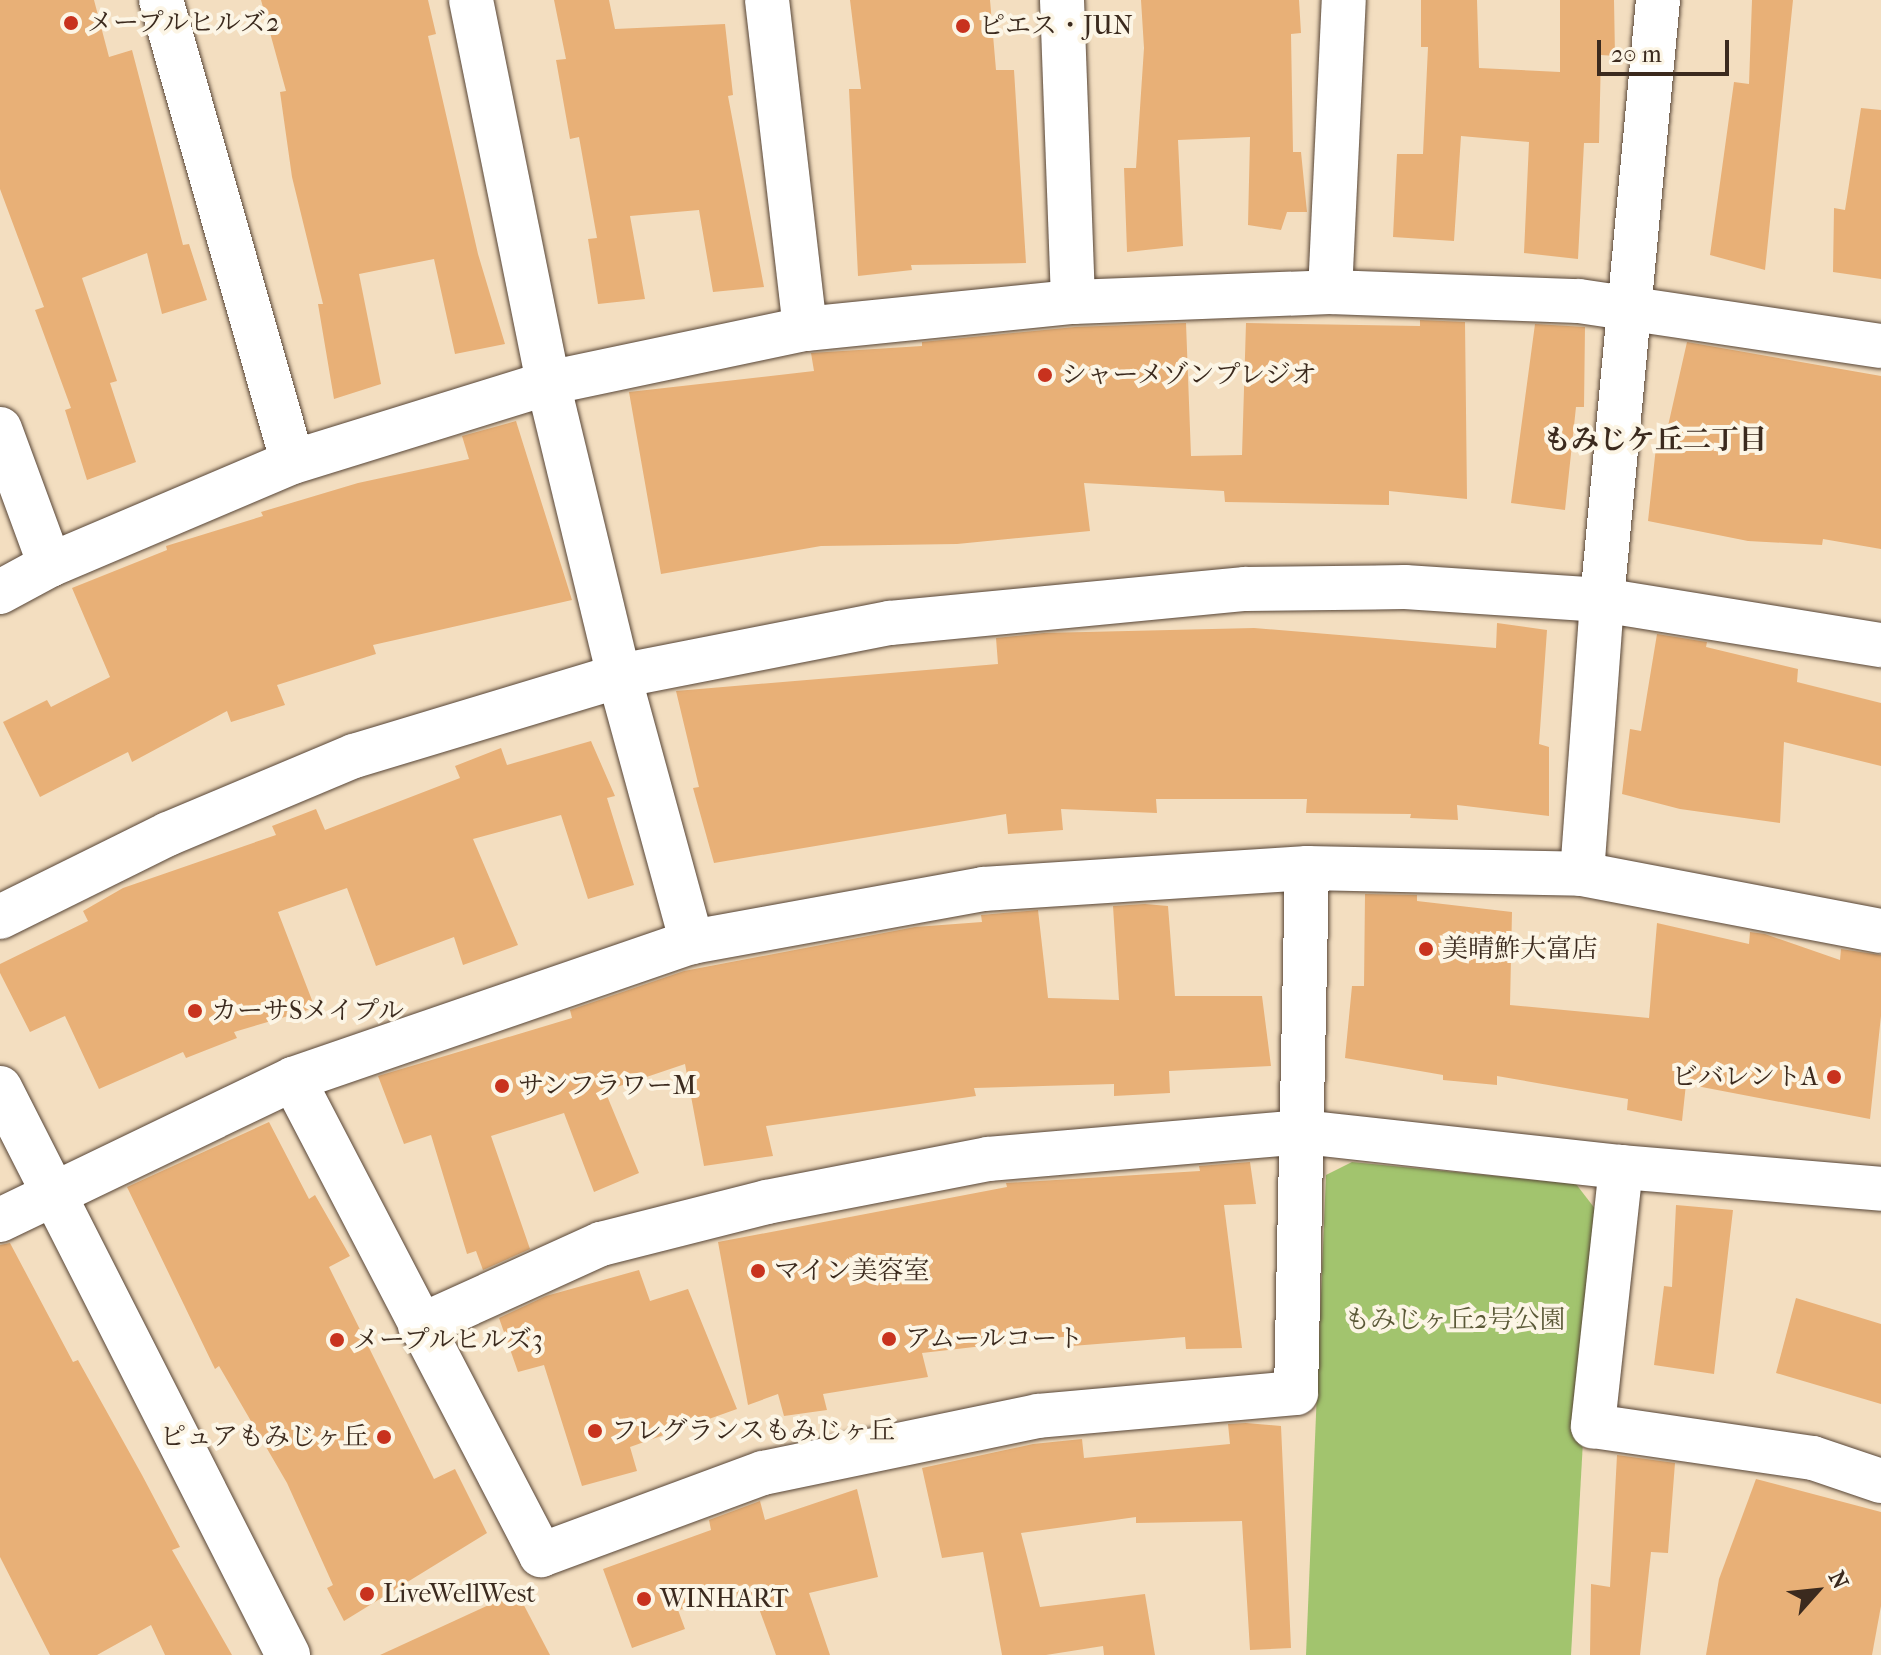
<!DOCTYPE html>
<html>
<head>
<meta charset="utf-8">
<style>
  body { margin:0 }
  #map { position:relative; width:1881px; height:1655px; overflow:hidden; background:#f3dec0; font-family:"IM FELL French Canon","Noto Serif JP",serif }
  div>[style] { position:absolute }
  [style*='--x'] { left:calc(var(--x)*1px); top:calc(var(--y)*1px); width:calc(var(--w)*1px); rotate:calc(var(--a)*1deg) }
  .green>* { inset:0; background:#a2c46e }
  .building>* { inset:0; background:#e8b077 }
  .roads { filter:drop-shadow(0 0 2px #574536) drop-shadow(0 0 2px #574536) }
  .minor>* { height:44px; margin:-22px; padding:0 22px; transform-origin:22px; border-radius:22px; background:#fff }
  .dots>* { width:22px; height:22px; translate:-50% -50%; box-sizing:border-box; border:4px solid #fcf5e5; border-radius:50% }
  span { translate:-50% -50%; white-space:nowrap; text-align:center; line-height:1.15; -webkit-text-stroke:8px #fcf5e5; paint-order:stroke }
  .poi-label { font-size:26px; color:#3b2a1e }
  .left { translate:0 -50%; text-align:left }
  .right { translate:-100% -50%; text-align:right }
  .park-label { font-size:26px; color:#5a5836 }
  .neighbourhood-label { font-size:28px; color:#3b2a1e; font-weight:700 }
  .north { position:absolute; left:1777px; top:1551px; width:80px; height:80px; -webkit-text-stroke:6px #fcf5e5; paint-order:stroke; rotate:63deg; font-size:22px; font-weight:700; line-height:32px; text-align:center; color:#3b2a1e }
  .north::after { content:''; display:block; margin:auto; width:28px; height:36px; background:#3b2a1e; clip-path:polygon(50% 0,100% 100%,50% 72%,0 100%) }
  .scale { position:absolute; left:1597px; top:40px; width:132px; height:36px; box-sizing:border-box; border:4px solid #3b2a1e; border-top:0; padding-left:10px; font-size:24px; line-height:28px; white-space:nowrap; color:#3b2a1e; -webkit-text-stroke:6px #fcf5e5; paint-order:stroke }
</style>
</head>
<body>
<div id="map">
  <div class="green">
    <i style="clip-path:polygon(1352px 1162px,1576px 1184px,1596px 1210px,1571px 1655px,1306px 1655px,1326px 1175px)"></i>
  </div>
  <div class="building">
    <i style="clip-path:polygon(0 0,94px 0,109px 57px,132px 50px,183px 245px,189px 244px,207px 300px,162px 314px,147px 253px,82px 278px,117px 381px,110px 383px,136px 462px,87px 480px,65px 410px,71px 408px,35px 310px,44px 307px,0 189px)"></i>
    <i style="clip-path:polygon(261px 0,428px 0,436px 34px,428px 36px,478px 254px,505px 344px,455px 354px,434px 259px,359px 274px,381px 384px,334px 399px,318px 304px,323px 304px,292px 177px,280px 92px,286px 91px)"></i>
    <i style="clip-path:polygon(554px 0,609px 0,615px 29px,725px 24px,733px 95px,728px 96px,764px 287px,713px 292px,699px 210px,630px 216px,645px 299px,598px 304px,588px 239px,597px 238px,579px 137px,570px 139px,556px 60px,566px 59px)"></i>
    <i style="clip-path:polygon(850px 0,990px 0,996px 70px,1014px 70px,1026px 263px,911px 265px,912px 270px,858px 276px,849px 89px,861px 89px)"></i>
    <i style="clip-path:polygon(1141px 0,1299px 0,1301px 33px,1291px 34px,1293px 152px,1301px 152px,1307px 212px,1287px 212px,1281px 230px,1248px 225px,1250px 137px,1178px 140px,1183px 246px,1127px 252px,1124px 168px,1136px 168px,1144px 48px)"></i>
    <i style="clip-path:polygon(1421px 0,1477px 0,1479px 68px,1560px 72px,1560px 0,1614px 0,1615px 56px,1601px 55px,1599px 143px,1584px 143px,1578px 259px,1524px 253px,1529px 142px,1461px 136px,1454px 241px,1393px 237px,1397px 154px,1423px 154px,1428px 47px,1421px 47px)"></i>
    <i style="clip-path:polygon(1752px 0,1793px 0,1765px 270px,1710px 255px,1734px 82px,1749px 84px)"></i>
    <i style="clip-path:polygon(1861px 108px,1881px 110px,1881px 279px,1833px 272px,1834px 208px,1845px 210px)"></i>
    <i style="clip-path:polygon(1420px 320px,1465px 322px,1467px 499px,1389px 491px,1389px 505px,1225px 502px,1224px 491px,1084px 483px,1090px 531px,957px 544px,821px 546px,661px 574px,629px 392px,814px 371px,811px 353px,922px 346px,922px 342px,1075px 327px,1186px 323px,1191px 456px,1242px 455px,1246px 323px,1420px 326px)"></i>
    <i style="clip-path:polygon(1535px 324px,1585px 327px,1584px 407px,1576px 407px,1565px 510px,1511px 503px)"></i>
    <i style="clip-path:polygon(1687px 342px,1881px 376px,1881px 549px,1823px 539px,1822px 545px,1748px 541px,1648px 521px,1656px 447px,1663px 448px)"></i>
    <i style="clip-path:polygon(516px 421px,572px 600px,373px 645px,376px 654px,277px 685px,285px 705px,231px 722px,227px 711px,132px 762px,128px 752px,40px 797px,3px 722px,47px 700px,51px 707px,110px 677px,72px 588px,167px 550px,166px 546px,263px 516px,261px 512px,358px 483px,469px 459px,462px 436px)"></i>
    <i style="clip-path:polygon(1497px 623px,1547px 630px,1539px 744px,1549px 747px,1549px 816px,1457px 805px,1458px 820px,1410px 818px,1411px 814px,1306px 813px,1307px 799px,1156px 799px,1157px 813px,1061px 809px,1063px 830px,1008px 834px,1006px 814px,714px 863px,693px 788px,699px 787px,676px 691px,998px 664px,996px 638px,1044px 633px,1254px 628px,1496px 648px)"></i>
    <i style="clip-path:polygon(1657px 634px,1707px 642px,1706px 647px,1798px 669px,1797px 682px,1881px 703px,1881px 766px,1784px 742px,1780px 823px,1680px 809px,1622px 794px,1630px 729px,1641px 731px)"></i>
    <i style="clip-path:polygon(591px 741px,615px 796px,607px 798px,634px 885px,588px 899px,561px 815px,473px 839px,518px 945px,463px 965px,454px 937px,376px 966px,347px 888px,278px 912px,315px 1008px,234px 1032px,237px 1038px,186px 1058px,183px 1052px,99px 1089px,65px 1016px,30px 1032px,0 973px,0 964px,88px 921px,83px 911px,123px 888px,276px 835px,272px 826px,316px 809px,325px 830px,460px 778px,455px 766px,501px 748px,507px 765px)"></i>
    <i style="clip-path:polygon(1365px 894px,1417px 895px,1417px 901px,1512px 912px,1510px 1005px,1649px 1018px,1657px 923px,1749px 944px,1750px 932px,1765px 934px,1840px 960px,1841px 949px,1881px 955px,1881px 1016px,1870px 1119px,1686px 1084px,1682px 1121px,1627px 1110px,1628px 1099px,1497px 1076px,1497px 1085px,1443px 1080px,1443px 1075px,1345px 1058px,1352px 986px,1364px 986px)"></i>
    <i style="clip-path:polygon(1145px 904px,1168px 906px,1175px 996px,1262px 996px,1271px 1066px,1169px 1071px,1170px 1093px,1114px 1096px,1114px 1084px,974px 1088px,976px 1096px,766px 1126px,773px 1156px,704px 1166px,685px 1064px,605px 1091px,639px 1173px,594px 1192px,564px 1113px,491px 1136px,530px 1249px,483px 1270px,476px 1251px,467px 1254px,431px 1135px,404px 1144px,378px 1076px,572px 1018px,570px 1010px,684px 971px,915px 927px,982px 922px,981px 915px,1038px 910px,1048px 998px,1119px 1000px,1113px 906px)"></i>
    <i style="clip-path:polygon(269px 1122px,309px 1199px,315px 1195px,350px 1256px,329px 1267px,434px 1479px,455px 1469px,487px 1533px,344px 1621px,327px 1588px,333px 1585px,287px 1483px,219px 1366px,215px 1369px,127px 1187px)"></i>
    <i style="clip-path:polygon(1250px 1162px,1256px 1204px,1224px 1205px,1242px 1348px,1186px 1349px,1185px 1337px,1072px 1346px,1071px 1336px,922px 1353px,928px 1377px,823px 1394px,827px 1410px,784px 1416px,778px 1394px,748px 1405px,718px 1242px,1007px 1187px,1006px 1183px,1200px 1171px,1199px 1166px)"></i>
    <i style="clip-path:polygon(1676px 1205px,1733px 1210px,1714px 1374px,1654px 1365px,1664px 1286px,1672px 1287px)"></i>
    <i style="clip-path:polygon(10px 1243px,73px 1362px,78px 1360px,142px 1475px,180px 1547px,172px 1550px,232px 1655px,165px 1655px,151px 1625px,97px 1655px,50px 1655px,0 1557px,0 1245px)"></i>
    <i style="clip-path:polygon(639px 1270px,650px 1301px,688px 1289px,737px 1409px,630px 1447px,637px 1471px,582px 1486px,544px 1365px,518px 1372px,499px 1318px,546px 1296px)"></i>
    <i style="clip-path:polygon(1796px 1298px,1881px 1324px,1881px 1404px,1776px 1373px)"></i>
    <i style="clip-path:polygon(1246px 1423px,1281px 1426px,1291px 1648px,1250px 1650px,1242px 1521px,1136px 1523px,1136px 1517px,1021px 1533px,1040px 1607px,1145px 1594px,1155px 1655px,1104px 1655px,1103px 1646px,1046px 1655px,1002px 1655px,983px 1552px,942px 1558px,922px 1468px,1033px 1444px,1082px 1439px,1084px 1458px,1230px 1444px,1228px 1424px)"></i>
    <i style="clip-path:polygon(1617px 1455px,1675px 1463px,1668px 1553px,1651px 1552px,1640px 1655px,1590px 1655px,1591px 1584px,1610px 1587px)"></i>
    <i style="clip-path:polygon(1756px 1479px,1881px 1512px,1881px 1606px,1872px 1655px,1706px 1655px,1719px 1579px)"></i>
    <i style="clip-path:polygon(857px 1489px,878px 1577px,809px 1593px,830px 1655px,776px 1655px,754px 1595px,678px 1610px,685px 1629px,632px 1648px,603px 1569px,711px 1530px,709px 1520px,760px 1501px,765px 1520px)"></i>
    <i style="clip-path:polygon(517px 1592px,550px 1655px,380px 1655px)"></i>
  </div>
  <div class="roads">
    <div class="minor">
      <i style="--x:161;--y:0;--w:480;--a:74.1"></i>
      <i style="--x:471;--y:0;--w:391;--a:78.6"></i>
      <i style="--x:548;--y:383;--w:301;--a:76.4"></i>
      <i style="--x:619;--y:676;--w:276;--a:74.7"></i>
      <i style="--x:767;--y:0;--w:331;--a:83.4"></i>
      <i style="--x:1062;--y:0;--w:302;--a:87.9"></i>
      <i style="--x:1330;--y:292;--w:292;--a:-87.3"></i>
      <i style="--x:0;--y:429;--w:145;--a:69.8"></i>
      <i style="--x:0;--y:592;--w:57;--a:-28.4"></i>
      <i style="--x:50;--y:565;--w:264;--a:-23"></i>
      <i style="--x:293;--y:462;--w:267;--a:-17.2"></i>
      <i style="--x:548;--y:383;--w:263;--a:-11.9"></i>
      <i style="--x:805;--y:329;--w:269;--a:-5.8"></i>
      <i style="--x:1073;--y:302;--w:257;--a:-2.2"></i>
      <i style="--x:1330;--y:292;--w:249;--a:2.1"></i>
      <i style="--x:1579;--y:301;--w:305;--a:8.5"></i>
      <i style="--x:1582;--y:874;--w:275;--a:-85.8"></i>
      <i style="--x:1602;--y:600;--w:603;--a:-84.67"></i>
      <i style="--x:0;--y:917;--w:187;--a:-26.3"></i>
      <i style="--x:168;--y:834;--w:202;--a:-22.8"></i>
      <i style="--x:354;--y:756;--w:277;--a:-16.8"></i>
      <i style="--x:619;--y:676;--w:276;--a:-11.1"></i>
      <i style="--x:890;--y:623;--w:357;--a:-5.5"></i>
      <i style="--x:1245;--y:589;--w:160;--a:-0.7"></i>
      <i style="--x:1405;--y:587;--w:197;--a:3.8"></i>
      <i style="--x:1602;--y:600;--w:283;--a:9.2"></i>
      <i style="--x:293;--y:1079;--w:537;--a:62.48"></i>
      <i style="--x:541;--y:1555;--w:237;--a:-20.3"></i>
      <i style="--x:763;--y:1473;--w:281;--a:-11.7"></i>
      <i style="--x:1038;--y:1416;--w:259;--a:-5.1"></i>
      <i style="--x:1296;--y:1393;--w:525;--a:-88.8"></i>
      <i style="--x:0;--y:1088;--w:636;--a:63.07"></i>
      <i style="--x:1621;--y:1167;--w:261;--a:4.8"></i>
      <i style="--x:0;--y:1220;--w:325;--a:-25.7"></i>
      <i style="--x:293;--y:1079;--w:422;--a:-19"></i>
      <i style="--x:692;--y:942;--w:296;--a:-10.3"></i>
      <i style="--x:983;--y:889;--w:325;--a:-3.7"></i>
      <i style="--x:1307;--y:868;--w:275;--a:1.2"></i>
      <i style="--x:1582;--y:874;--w:304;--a:10.8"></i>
      <i style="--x:420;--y:1326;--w:199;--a:-24.4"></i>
      <i style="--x:601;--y:1244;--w:171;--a:-14.2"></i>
      <i style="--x:767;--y:1202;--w:225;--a:-11"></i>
      <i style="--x:988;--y:1159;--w:316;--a:-4.9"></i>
      <i style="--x:1303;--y:1132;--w:320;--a:6.3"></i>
      <i style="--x:1621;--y:1167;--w:261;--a:96.2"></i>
      <i style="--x:1593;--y:1426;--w:222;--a:8.3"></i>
      <i style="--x:1813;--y:1458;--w:72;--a:18.7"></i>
    </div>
  </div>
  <div class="dots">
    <i style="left:71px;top:23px;background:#c8321e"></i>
    <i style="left:963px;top:26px;background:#c8321e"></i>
    <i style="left:1045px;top:375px;background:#c8321e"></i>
    <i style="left:1426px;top:949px;background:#c8321e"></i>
    <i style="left:195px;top:1011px;background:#c8321e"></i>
    <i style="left:1834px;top:1077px;background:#c8321e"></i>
    <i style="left:502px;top:1086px;background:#c8321e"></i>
    <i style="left:758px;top:1271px;background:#c8321e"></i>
    <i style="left:889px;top:1339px;background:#c8321e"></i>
    <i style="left:337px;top:1340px;background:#c8321e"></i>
    <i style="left:595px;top:1431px;background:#c8321e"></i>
    <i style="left:384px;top:1437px;background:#c8321e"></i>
    <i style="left:367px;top:1594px;background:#c8321e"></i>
    <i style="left:644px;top:1599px;background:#c8321e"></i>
  </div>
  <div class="poi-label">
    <span class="left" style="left:87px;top:23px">メープルヒルズ2</span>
    <span class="left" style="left:979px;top:26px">ピエス・JUN</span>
    <span class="left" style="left:1061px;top:375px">シャーメゾンプレジオ</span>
    <span class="left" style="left:1442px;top:949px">美晴鮓大富店</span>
    <span class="left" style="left:211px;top:1011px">カーサSメイプル</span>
    <span class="right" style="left:1818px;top:1077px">ビバレントA</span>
    <span class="left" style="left:518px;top:1086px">サンフラワーM</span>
    <span class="left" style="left:774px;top:1271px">マイン美容室</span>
    <span class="left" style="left:905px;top:1339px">アムールコート</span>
    <span class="left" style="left:353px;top:1340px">メープルヒルズ3</span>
    <span class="left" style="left:611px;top:1431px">フレグランスもみじヶ丘</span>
    <span class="right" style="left:368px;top:1437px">ピュアもみじヶ丘</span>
    <span class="left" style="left:383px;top:1594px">LiveWellWest</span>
    <span class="left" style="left:660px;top:1599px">WINHART</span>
  </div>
  <div class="park-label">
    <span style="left:1455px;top:1320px">もみじヶ丘2号公園</span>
  </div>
  <div class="neighbourhood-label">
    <span style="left:1655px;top:440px">もみじケ丘二丁目</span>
  </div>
  <div class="north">N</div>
  <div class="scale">20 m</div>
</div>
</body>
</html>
